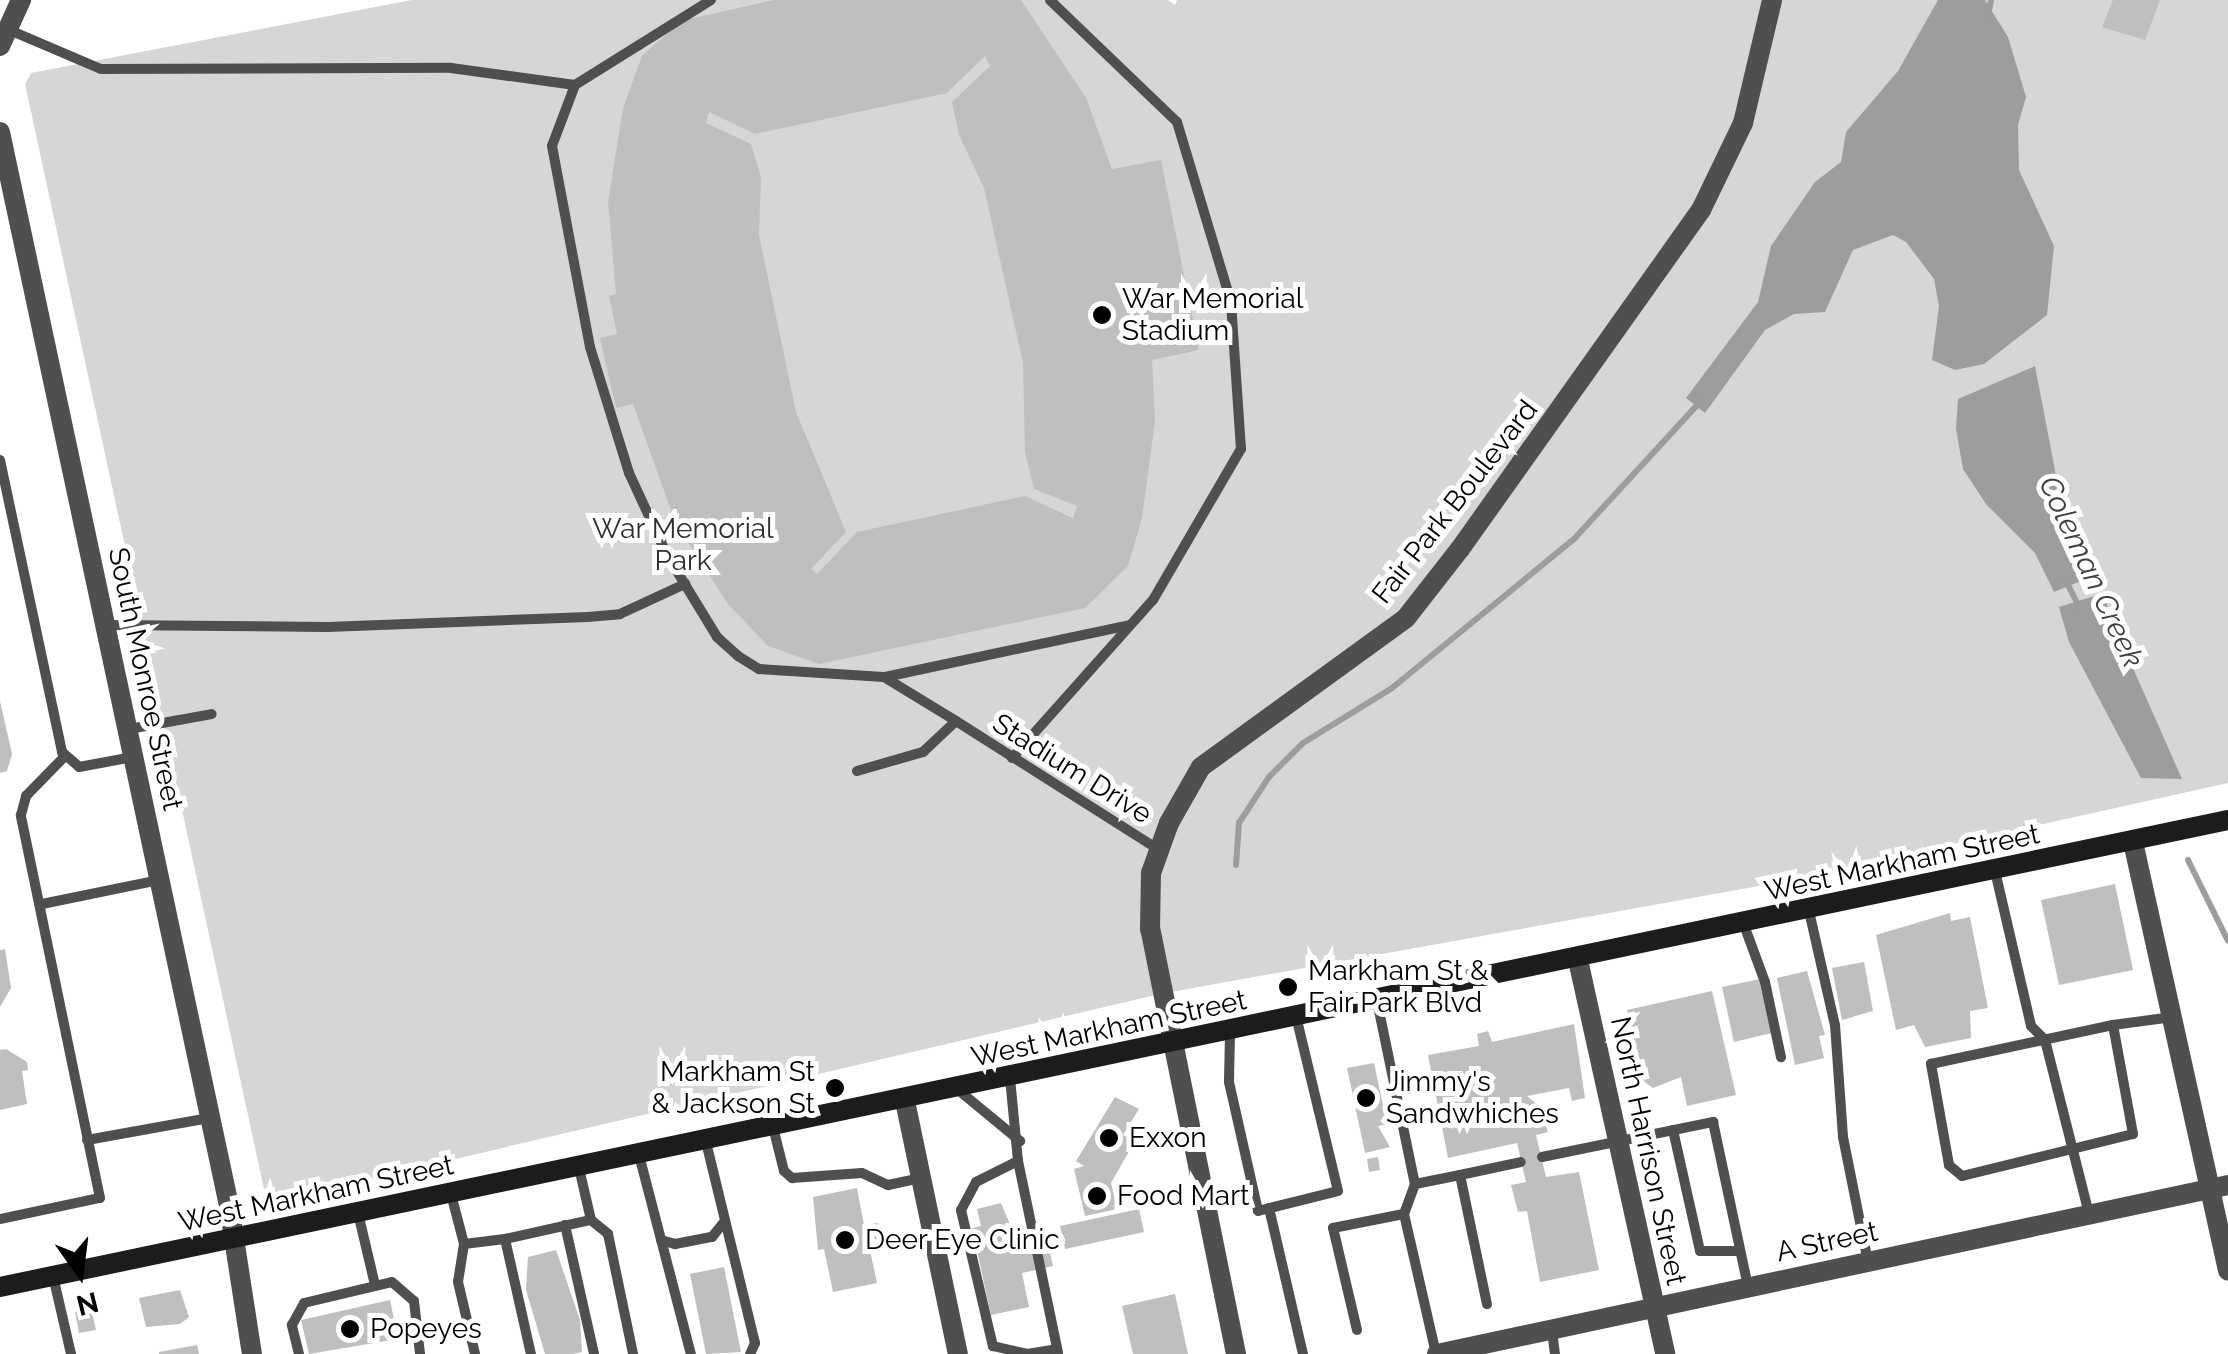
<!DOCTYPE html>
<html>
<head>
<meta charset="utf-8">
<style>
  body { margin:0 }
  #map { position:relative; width:2228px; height:1354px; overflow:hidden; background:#fff; font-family:Raleway,sans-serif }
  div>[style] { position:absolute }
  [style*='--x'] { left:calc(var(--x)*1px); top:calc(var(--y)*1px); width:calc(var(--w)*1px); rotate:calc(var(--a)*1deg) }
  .green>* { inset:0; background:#d6d6d6 }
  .water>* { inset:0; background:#9d9d9d }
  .stream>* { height:6px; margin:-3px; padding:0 3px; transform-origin:3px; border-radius:3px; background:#9d9d9d }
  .building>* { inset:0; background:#bfbfbf }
  .service>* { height:10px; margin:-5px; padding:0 5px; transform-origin:5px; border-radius:5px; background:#4f4f4f }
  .minor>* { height:20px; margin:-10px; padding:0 10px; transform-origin:10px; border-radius:10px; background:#4f4f4f }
  .tertiary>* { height:20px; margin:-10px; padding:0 10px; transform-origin:10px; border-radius:10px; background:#4f4f4f }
  .secondary>* { height:20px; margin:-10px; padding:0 10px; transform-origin:10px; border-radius:10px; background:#1c1c1c }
  .dots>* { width:28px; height:28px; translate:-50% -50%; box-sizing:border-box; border:5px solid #fff; border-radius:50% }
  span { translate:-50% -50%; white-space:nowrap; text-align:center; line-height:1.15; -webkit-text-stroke:10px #fff; paint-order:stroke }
  .poi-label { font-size:28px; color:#000 }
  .left { translate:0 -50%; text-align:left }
  .right { translate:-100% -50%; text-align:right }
  .street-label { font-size:28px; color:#000 }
  .park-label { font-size:28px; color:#2d2d2d }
  .water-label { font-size:30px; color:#3e3e3e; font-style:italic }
  .north { position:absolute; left:30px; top:1224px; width:100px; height:100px; -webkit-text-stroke:8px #fff; paint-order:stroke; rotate:166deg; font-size:28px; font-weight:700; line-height:40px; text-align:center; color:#000 }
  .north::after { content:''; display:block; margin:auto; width:35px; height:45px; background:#000; clip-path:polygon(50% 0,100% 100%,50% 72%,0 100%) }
</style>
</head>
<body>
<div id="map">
  <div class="green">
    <i style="clip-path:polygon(412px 0,1168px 0,1175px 5px,1177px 0,2228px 0,2228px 783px,1781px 882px,1160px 994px,267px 1203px,25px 84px,31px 73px)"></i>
  </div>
  <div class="water">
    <i style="clip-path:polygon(1938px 0,1985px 0,2008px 37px,2026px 97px,2018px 125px,2019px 170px,2054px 246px,2047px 315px,1984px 364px,1955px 370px,1932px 360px,1939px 306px,1934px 279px,1906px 242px,1893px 235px,1853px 250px,1825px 312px,1794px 314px,1765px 330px,1705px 413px,1686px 398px,1758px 302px,1771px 246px,1815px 182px,1841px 162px,1846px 132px,1898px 71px)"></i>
    <i style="clip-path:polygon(2035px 366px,2063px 512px,2093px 576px,2054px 592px,2035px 553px,1986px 504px,1963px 469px,1956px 429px,1958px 399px)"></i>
    <i style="clip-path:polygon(2104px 593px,2110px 616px,2182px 779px,2141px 778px,2069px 642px,2059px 607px)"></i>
  </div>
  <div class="stream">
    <i style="--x:1988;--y:16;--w:16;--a:-79"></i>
    <i style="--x:2066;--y:581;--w:27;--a:63"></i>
    <i style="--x:2188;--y:860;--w:90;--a:63.7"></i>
    <i style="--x:1236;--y:865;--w:42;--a:-85.9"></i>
    <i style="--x:1239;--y:823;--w:55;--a:-56.9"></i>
    <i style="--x:1269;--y:777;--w:48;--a:-45"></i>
    <i style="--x:1303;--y:743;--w:105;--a:-31.7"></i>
    <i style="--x:1392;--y:688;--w:235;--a:-39.3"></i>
    <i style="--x:1574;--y:539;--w:188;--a:-47.4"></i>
  </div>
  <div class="building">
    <i style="clip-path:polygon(evenodd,774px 0,1021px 0,1086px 98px,1112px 169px,1161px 160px,1199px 350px,1152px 360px,1155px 421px,1142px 518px,1128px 566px,1085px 608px,819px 664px,768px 646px,728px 604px,676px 524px,633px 404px,616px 408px,600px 338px,617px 334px,609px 296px,616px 294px,608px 202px,623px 108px,642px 56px,681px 21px,774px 0,985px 56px,990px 66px,952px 102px,959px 135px,984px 188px,1023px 363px,1025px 452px,1034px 489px,1077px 506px,1073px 518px,1025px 496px,857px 532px,817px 574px,811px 569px,846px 532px,796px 412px,759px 235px,761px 177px,751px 144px,706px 123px,709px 112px,755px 134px,947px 93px,985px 56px)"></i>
    <i style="clip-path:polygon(2113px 0,2160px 0,2145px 40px,2102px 27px)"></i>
    <i style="clip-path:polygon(0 701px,12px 754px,7px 771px,0 773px)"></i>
    <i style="clip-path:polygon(2115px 884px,2133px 970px,2059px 985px,2041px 900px)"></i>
    <i style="clip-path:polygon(1950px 913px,1951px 921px,1970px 917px,1988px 1008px,1970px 1011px,1971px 1038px,1925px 1047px,1914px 1025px,1896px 1030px,1876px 935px)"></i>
    <i style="clip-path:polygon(5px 949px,11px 988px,0 1007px,0 950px)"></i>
    <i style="clip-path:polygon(1864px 962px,1873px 1011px,1842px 1020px,1832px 968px)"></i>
    <i style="clip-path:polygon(1807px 971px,1825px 1035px,1819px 1036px,1824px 1058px,1795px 1065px,1777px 978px)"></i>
    <i style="clip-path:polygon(1760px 979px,1772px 1033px,1734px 1042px,1722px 987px)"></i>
    <i style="clip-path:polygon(1712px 991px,1736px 1095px,1687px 1106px,1681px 1077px,1653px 1088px,1643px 1081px,1627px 1010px)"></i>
    <i style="clip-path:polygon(1574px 1024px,1585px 1098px,1572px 1101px,1569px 1088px,1527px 1096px,1539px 1106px,1548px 1132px,1536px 1135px,1546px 1177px,1579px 1172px,1599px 1270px,1540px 1282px,1527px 1211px,1518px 1212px,1511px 1185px,1526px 1182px,1517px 1143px,1448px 1158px,1428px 1055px,1479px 1046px,1477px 1034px,1488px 1031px,1492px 1042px)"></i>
    <i style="clip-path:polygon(6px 1049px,27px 1062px,28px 1070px,22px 1071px,27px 1104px,0 1110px,0 1050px)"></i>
    <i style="clip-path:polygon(1374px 1063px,1387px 1124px,1378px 1126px,1390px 1147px,1365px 1153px,1347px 1068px)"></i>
    <i style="clip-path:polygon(1115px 1097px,1139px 1109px,1123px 1135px,1135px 1141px,1111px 1183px,1117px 1209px,1085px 1216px,1074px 1169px,1084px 1166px,1076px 1161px)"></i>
    <i style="clip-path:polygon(1378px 1157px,1380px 1170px,1369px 1172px,1367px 1159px)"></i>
    <i style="clip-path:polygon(857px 1188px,864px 1225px,878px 1223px,881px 1238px,868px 1241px,877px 1283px,833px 1292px,824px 1249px,818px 1250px,813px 1197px)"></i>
    <i style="clip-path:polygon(1001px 1203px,1015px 1236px,1045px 1230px,1053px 1266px,1022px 1273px,1029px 1307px,991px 1315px,972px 1228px,981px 1226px,977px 1209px)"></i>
    <i style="clip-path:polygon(1139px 1209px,1144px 1232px,1065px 1249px,1060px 1226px)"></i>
    <i style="clip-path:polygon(556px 1250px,580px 1320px,582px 1352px,572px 1354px,545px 1354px,526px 1290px,528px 1257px)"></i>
    <i style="clip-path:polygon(724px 1267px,741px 1352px,706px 1354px,690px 1274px)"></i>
    <i style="clip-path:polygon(180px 1290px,189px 1317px,180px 1324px,146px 1327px,139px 1298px)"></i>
    <i style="clip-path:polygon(1175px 1294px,1188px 1354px,1133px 1354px,1122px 1306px)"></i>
    <i style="clip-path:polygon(390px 1300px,398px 1339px,309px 1354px,301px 1320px)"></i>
    <i style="clip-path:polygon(91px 1308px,96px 1330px,79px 1333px,75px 1312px)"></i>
    <i style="clip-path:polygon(197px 1345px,199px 1354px,159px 1354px,159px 1352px)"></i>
  </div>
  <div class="service">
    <i style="--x:711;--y:0;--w:160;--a:148"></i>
    <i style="--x:575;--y:85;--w:65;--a:110.7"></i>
    <i style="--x:552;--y:146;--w:205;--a:79.3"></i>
    <i style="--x:590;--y:347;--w:132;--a:72.8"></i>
    <i style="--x:629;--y:473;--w:90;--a:65.1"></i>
    <i style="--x:667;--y:555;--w:96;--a:58.6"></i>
    <i style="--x:717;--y:637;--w:28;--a:42"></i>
    <i style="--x:738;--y:656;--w:25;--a:32"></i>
    <i style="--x:759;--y:669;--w:125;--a:3.7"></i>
    <i style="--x:884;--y:677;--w:84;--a:31.4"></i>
    <i style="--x:7;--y:29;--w:102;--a:23.1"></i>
    <i style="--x:101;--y:69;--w:350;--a:-0.2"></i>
    <i style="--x:451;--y:68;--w:125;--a:7.8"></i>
    <i style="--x:0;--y:460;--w:299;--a:78"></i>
    <i style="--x:62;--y:752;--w:23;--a:41"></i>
    <i style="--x:79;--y:767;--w:55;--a:-10.5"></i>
    <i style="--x:105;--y:625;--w:223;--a:0.5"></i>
    <i style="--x:328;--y:627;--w:260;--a:-2.2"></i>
    <i style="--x:588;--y:617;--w:32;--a:-5"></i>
    <i style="--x:620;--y:614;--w:72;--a:-24.8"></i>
    <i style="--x:885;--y:677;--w:250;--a:-12"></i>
    <i style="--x:129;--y:729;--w:84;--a:-10.2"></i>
    <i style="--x:1012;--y:758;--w:212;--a:-48.3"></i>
    <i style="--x:1153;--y:600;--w:175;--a:-59.8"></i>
    <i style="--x:1241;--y:449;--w:147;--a:-93.9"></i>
    <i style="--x:1231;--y:302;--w:188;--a:-106.7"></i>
    <i style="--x:1177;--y:122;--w:176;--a:-136.2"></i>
    <i style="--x:857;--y:771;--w:69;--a:-16.1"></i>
    <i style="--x:923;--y:752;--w:45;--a:-43.2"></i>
    <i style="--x:956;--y:721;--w:241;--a:32.4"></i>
    <i style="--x:1995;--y:871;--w:159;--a:76.9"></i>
    <i style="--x:2031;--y:1026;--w:20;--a:45"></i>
    <i style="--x:2045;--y:1040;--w:179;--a:75.8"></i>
    <i style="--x:42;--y:904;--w:119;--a:-11.6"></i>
    <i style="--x:1809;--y:911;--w:117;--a:77.2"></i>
    <i style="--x:1835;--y:1025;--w:112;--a:85.9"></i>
    <i style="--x:1843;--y:1137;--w:127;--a:78.7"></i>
    <i style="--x:1744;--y:925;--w:61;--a:69.8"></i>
    <i style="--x:1765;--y:982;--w:77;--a:78"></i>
    <i style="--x:1377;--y:1001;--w:187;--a:78.3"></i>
    <i style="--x:1415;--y:1184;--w:46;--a:-11.3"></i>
    <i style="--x:1460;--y:1175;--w:132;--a:78.2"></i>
    <i style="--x:2113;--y:1025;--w:111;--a:79.6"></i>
    <i style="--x:2133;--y:1134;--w:176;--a:166.2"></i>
    <i style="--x:1962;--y:1176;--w:17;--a:-140"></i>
    <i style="--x:1949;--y:1165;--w:103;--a:-100.1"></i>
    <i style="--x:1931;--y:1064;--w:186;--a:-12.1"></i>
    <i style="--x:2113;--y:1025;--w:60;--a:-7.7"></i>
    <i style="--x:1230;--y:1033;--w:49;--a:91.2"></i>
    <i style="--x:1229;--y:1082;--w:132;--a:77.3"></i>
    <i style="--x:1258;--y:1211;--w:82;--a:-14"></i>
    <i style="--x:1338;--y:1191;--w:180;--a:-103.5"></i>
    <i style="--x:1010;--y:1078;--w:83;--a:84.5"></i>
    <i style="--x:1018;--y:1161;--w:47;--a:153.4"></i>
    <i style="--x:976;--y:1182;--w:32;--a:118"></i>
    <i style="--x:961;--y:1210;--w:140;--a:76.8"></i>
    <i style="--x:993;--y:1346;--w:35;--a:13"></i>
    <i style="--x:1027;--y:1354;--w:30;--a:-9"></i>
    <i style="--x:957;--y:1089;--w:82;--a:39.5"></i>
    <i style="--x:773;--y:1127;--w:45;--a:76"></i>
    <i style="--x:784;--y:1171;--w:11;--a:41"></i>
    <i style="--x:792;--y:1178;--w:70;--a:-4.1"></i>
    <i style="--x:862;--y:1173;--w:29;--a:25"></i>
    <i style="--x:888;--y:1185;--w:33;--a:-12"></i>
    <i style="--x:1673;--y:1130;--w:124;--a:77.4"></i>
    <i style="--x:1700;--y:1251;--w:40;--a:0"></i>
    <i style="--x:87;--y:1140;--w:124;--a:-10.2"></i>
    <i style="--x:706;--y:1142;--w:207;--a:76.3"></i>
    <i style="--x:755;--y:1343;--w:12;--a:114"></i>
    <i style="--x:639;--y:1155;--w:206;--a:75.4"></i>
    <i style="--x:1542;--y:1157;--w:175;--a:-11.6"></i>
    <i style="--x:1713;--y:1122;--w:169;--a:78"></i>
    <i style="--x:1018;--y:1161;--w:196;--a:78.2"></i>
    <i style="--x:579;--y:1168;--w:53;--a:77"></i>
    <i style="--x:591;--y:1220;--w:22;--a:39"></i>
    <i style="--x:608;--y:1234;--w:123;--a:78.2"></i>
    <i style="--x:1460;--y:1175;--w:62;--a:-12"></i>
    <i style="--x:1415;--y:1184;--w:32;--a:110"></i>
    <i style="--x:1404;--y:1214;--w:144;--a:77.1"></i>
    <i style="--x:451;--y:1194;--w:52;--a:75.4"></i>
    <i style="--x:464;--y:1244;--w:38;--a:99"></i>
    <i style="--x:458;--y:1282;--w:74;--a:76.7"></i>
    <i style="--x:1207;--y:1206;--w:48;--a:-13.2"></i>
    <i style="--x:1269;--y:1208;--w:150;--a:76.9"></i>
    <i style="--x:358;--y:1213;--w:74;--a:76.7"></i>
    <i style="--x:0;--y:1219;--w:102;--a:-11.9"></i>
    <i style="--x:100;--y:1198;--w:391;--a:-101.7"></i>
    <i style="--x:21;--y:815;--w:20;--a:-75"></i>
    <i style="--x:26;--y:796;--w:56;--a:-45.7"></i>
    <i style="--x:565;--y:1225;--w:132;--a:77.3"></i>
    <i style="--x:505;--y:1239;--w:88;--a:-12.5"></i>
    <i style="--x:661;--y:1240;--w:15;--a:16"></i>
    <i style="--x:675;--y:1244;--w:38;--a:-11"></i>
    <i style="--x:712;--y:1237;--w:21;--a:-51"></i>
    <i style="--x:464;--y:1244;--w:41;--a:-7"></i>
    <i style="--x:505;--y:1239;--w:118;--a:77.3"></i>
    <i style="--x:53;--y:1276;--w:80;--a:77"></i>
    <i style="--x:1357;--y:1330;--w:105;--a:-103.2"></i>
    <i style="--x:1333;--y:1228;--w:72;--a:-11.2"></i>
    <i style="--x:1552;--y:1330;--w:24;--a:83"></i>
    <i style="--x:299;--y:1354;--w:30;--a:-104"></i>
    <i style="--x:292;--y:1325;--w:25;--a:-61"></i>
    <i style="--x:304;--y:1303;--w:90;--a:-13.4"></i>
    <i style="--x:392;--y:1282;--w:29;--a:41"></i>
    <i style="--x:414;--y:1301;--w:53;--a:83.5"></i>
  </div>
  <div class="minor">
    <i style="--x:0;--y:46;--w:51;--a:-65.5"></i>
    <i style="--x:0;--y:132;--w:1098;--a:77.96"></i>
    <i style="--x:229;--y:1206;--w:150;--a:81.2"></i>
    <i style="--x:2133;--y:842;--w:439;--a:77.5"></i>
    <i style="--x:1578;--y:960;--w:403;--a:77.5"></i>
    <i style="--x:905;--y:1101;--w:258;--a:78.2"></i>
    <i style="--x:1437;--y:1354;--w:809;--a:-12.06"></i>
  </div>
  <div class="tertiary">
    <i style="--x:1236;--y:1354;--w:434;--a:-101.4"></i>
    <i style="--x:1150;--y:929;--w:56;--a:-89"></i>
    <i style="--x:1151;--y:873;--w:53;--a:-70.2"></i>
    <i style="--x:1169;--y:823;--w:64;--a:-60.3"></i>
    <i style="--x:1201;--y:767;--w:253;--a:-36"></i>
    <i style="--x:1406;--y:618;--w:88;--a:-52"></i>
    <i style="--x:1460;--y:549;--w:416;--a:-54.6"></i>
    <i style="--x:1701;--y:210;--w:97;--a:-64.2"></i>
    <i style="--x:1743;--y:123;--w:126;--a:-76.7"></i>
  </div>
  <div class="secondary">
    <i style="--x:0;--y:1287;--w:2276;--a:-11.84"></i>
  </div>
  <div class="dots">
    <i style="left:1102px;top:315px;background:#000"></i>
    <i style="left:1288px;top:987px;background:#000"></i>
    <i style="left:835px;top:1088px;background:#000"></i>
    <i style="left:1366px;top:1098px;background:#000"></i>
    <i style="left:1109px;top:1138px;background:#000"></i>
    <i style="left:1097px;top:1196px;background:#000"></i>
    <i style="left:845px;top:1240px;background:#000"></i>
    <i style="left:350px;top:1329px;background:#000"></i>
  </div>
  <div class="poi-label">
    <span class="left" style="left:1122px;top:315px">War Memorial<br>Stadium</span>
    <span class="left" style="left:1308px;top:987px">Markham St &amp;<br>Fair Park Blvd</span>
    <span class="right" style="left:815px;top:1088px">Markham St<br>&amp; Jackson St</span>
    <span class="left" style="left:1386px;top:1098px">Jimmy's<br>Sandwhiches</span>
    <span class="left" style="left:1129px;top:1138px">Exxon</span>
    <span class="left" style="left:1117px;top:1196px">Food Mart</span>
    <span class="left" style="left:865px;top:1240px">Deer Eye Clinic</span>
    <span class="left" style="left:370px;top:1329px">Popeyes</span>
  </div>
  <div class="street-label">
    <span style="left:1455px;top:502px;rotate:-52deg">Fair Park Boulevard</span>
    <span style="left:145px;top:679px;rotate:78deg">South Monroe Street</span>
    <span style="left:1072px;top:769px;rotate:32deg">Stadium Drive</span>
    <span style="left:1902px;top:863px;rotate:-12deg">West Markham Street</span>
    <span style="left:1109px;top:1029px;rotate:-12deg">West Markham Street</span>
    <span style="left:1648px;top:1151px;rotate:78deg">North Harrison Street</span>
    <span style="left:316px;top:1194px;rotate:-12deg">West Markham Street</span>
    <span style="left:1827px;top:1242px;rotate:-12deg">A Street</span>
  </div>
  <div class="park-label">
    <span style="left:683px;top:545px">War Memorial<br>Park</span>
  </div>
  <div class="water-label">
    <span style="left:2091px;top:572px;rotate:65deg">Coleman Creek</span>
  </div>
  <div class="north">N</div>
</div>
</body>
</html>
